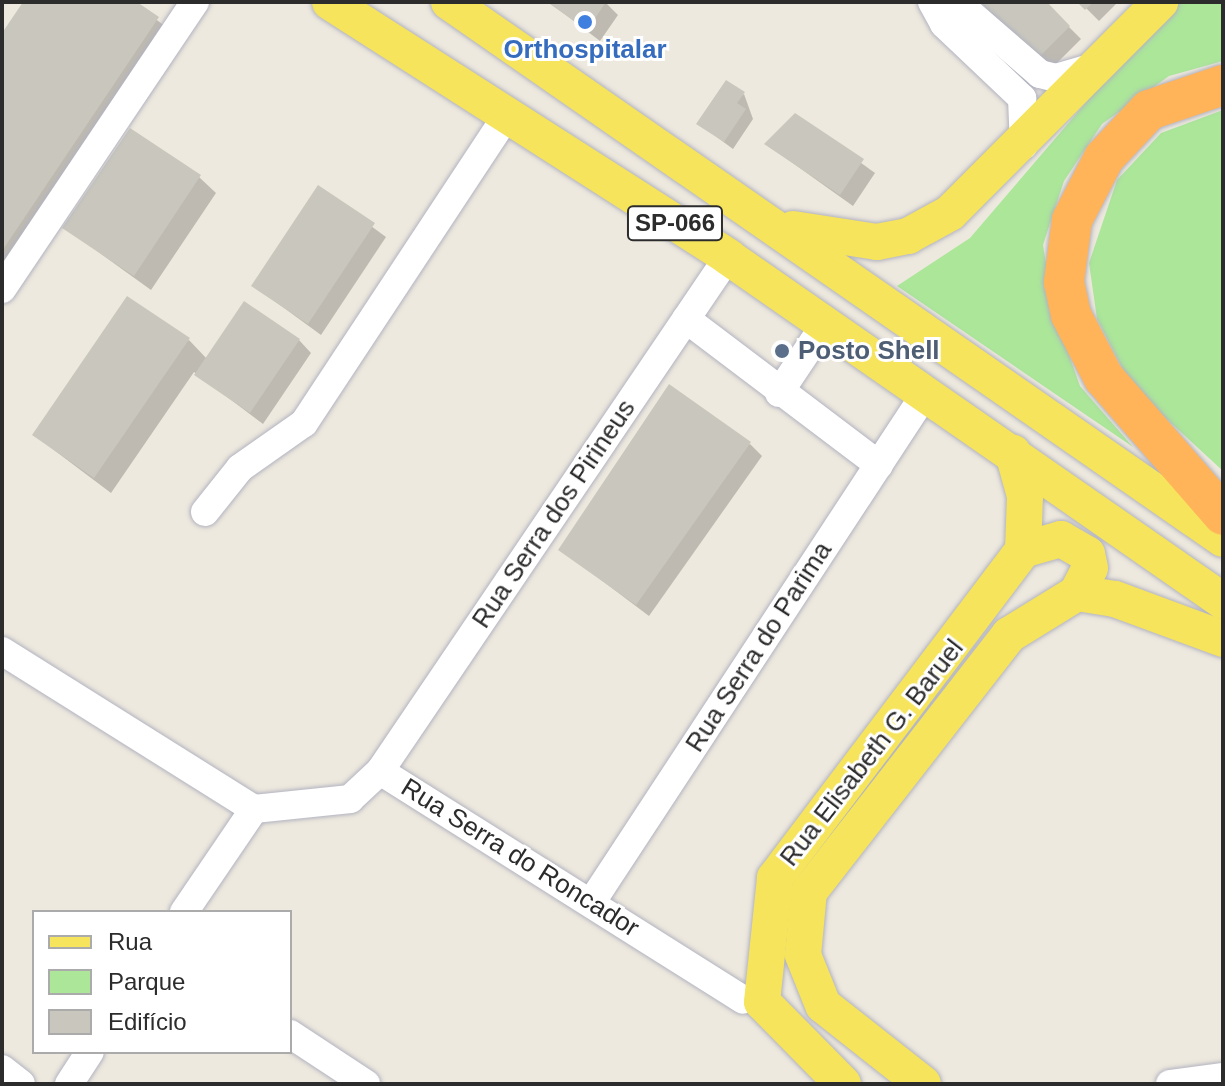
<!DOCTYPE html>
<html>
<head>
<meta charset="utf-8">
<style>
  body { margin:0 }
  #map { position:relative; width:1225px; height:1086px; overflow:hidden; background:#eee9de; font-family:Helvetica,sans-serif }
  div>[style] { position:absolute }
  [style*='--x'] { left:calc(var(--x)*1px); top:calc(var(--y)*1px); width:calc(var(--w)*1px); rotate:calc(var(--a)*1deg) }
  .green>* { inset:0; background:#abe699 }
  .shadow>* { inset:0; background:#0003 }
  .building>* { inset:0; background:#c9c7bd }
  .roads { filter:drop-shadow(0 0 2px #b2b3c0) drop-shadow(0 0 2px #b2b3c0) }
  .minor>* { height:28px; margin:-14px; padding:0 14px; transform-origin:14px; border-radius:14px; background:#fff }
  .major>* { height:36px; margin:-18px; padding:0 18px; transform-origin:18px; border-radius:18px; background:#f6e45c }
  .highway>* { height:40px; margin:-20px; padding:0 20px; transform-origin:20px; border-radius:20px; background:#ffb459 }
  .dots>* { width:22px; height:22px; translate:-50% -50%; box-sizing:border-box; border:4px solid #fff; border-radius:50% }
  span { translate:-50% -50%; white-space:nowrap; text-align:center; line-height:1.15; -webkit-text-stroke:6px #fff; paint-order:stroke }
  .shield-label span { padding:2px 6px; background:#fff; border:2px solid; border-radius:6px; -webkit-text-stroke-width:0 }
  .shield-label { font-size:24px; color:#2c2c2c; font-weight:700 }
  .shop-label { font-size:26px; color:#366cbe; font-weight:700 }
  .service-label { font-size:26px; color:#4e5e75; font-weight:700 }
  .left { translate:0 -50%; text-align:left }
  .street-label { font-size:26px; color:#2c2c2c }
  .frame { position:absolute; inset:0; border:4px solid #2c2c2c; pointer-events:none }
  .legend { position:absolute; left:32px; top:910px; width:260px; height:144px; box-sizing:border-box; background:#fff; border:2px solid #ababab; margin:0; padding:10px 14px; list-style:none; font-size:24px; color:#2c2c2c }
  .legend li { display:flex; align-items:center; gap:16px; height:40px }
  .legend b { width:40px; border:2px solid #ababab }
</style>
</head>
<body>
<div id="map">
  <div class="green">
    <i style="clip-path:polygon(1172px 2px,1223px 2px,1223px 61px,1169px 76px,1102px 124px,1064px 181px,1043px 245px,1054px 313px,1080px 386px,1133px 447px,897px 286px,970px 238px)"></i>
    <i style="clip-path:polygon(1223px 110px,1223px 471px,1132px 387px,1097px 319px,1089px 263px,1117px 180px,1161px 133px)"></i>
  </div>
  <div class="shadow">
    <i style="clip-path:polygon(25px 2px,133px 2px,170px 30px,2px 281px,2px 36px)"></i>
    <i style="clip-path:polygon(522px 2px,605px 2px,618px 15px,600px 41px,550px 3px)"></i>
    <i style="clip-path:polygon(983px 2px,1044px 2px,1081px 39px,1050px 70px)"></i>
    <i style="clip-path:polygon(1080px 2px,1118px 2px,1099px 21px)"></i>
    <i style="clip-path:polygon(744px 94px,753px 119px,733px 149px,699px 124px)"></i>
    <i style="clip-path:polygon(796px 116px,875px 173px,853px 206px,766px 144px)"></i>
    <i style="clip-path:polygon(199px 177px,216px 193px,151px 290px,65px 228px)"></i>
    <i style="clip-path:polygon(319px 188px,386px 237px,321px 335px,254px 286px)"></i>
    <i style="clip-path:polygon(189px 340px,207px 359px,299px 340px,311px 353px,263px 424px,194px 372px,111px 493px,34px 435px)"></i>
    <i style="clip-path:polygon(750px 444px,762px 456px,649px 616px,560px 549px)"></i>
  </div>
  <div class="building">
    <i style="clip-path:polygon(23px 2px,137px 2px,159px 17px,2px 251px,2px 33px)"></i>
    <i style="clip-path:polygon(547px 2px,606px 2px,587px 30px)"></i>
    <i style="clip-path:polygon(980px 2px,1047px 2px,1070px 26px,1037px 59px)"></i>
    <i style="clip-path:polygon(1077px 2px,1093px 2px,1085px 10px)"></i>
    <i style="clip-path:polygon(726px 80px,745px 92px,737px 103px,746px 109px,724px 142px,696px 124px)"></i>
    <i style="clip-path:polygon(795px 113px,864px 159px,840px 195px,764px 144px)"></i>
    <i style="clip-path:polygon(130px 128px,201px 175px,134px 276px,62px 228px)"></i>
    <i style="clip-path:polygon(318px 185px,375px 223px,308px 324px,251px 286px)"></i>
    <i style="clip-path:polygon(127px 296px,190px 338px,94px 478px,32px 435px)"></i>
    <i style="clip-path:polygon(244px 301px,300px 339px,250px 413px,194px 375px)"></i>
    <i style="clip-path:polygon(669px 384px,751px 442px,636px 605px,558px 550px)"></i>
  </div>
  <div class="roads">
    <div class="minor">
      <i style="--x:932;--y:2;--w:25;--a:61"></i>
      <i style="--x:944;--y:24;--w:108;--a:43.5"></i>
      <i style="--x:1022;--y:98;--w:47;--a:87.6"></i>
      <i style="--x:933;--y:3;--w:33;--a:11"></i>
      <i style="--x:965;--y:9;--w:99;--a:40.9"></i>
      <i style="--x:1040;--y:74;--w:16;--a:14"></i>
      <i style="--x:1056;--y:78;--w:43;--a:-16.3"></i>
      <i style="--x:2;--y:289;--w:346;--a:-56.1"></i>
      <i style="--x:686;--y:319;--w:242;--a:37.1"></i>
      <i style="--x:779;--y:393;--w:83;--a:-56.3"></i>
      <i style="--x:205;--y:512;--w:56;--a:-51.5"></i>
      <i style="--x:240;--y:468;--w:78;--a:-35.1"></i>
      <i style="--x:304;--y:423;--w:369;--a:-56.6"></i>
      <i style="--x:2;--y:651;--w:297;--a:32.1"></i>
      <i style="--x:254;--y:809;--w:97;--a:-5.9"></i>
      <i style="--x:350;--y:799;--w:41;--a:-43"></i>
      <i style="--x:380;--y:771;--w:621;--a:-55.9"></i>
      <i style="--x:380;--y:771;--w:429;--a:32.2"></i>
      <i style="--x:593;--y:900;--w:605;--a:-56.73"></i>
      <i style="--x:184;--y:912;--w:125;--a:-55.8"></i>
      <i style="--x:290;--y:1034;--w:91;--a:33.3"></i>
      <i style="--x:2;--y:1069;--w:24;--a:38"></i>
      <i style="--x:69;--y:1084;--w:38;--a:-57"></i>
      <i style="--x:1170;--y:1084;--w:53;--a:-7.5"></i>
    </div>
    <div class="major">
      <i style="--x:330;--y:2;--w:473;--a:32.6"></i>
      <i style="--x:728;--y:257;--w:603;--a:34.8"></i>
      <i style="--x:449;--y:2;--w:942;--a:34.75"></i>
      <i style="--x:793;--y:229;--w:85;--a:8.8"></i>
      <i style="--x:877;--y:242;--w:32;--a:-11"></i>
      <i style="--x:908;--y:236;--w:48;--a:-28.7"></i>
      <i style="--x:950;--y:213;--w:298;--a:-45.1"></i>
      <i style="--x:1077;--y:593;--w:38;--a:9"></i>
      <i style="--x:1115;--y:599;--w:115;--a:20.3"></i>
      <i style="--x:843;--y:1084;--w:115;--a:-134.6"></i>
      <i style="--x:762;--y:1002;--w:125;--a:-84"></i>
      <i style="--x:775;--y:878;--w:411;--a:-52.9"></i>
      <i style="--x:1023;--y:550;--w:54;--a:-87.9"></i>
      <i style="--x:1025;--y:496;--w:45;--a:-105.6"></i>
      <i style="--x:923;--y:1084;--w:127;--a:-141.7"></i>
      <i style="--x:823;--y:1005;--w:54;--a:-111.8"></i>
      <i style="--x:803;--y:955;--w:63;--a:-84.6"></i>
      <i style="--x:809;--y:892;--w:326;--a:-52.1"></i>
      <i style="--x:1009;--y:635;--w:80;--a:-31.7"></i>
      <i style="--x:1077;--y:593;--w:28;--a:-63"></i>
      <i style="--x:1090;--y:568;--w:14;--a:-102"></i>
      <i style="--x:1087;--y:554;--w:30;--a:-150"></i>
      <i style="--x:1061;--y:539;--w:40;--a:164"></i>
    </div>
    <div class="highway">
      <i style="--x:1223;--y:85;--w:78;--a:161.3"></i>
      <i style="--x:1149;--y:110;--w:66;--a:133.2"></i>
      <i style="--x:1104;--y:158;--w:70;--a:117.3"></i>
      <i style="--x:1072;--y:220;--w:63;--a:97.4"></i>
      <i style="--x:1064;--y:282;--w:34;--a:78"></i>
      <i style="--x:1071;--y:315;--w:71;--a:62.4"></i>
      <i style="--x:1104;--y:378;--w:181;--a:49"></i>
    </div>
  </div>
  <div class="dots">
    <i style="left:585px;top:22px;background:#3f7fe0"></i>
    <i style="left:782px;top:351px;background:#5c6f8a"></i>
  </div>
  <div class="shield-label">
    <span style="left:675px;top:223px">SP-066</span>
  </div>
  <div class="shop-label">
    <span style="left:585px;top:50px">Orthospitalar</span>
  </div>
  <div class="service-label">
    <span class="left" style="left:798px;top:351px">Posto Shell</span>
  </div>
  <div class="street-label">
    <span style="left:554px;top:514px;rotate:-56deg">Rua Serra dos Pirineus</span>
    <span style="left:759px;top:647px;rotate:-57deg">Rua Serra do Parima</span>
    <span style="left:872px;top:753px;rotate:-52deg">Rua Elisabeth G. Baruel</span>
    <span style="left:520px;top:858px;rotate:32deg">Rua Serra do Roncador</span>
  </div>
  <div class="frame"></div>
  <ul class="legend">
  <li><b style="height:10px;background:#f6e45c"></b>Rua</li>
  <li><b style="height:22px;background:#abe699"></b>Parque</li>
  <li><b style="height:22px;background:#c9c7bd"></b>Edifício</li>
  </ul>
</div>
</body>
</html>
